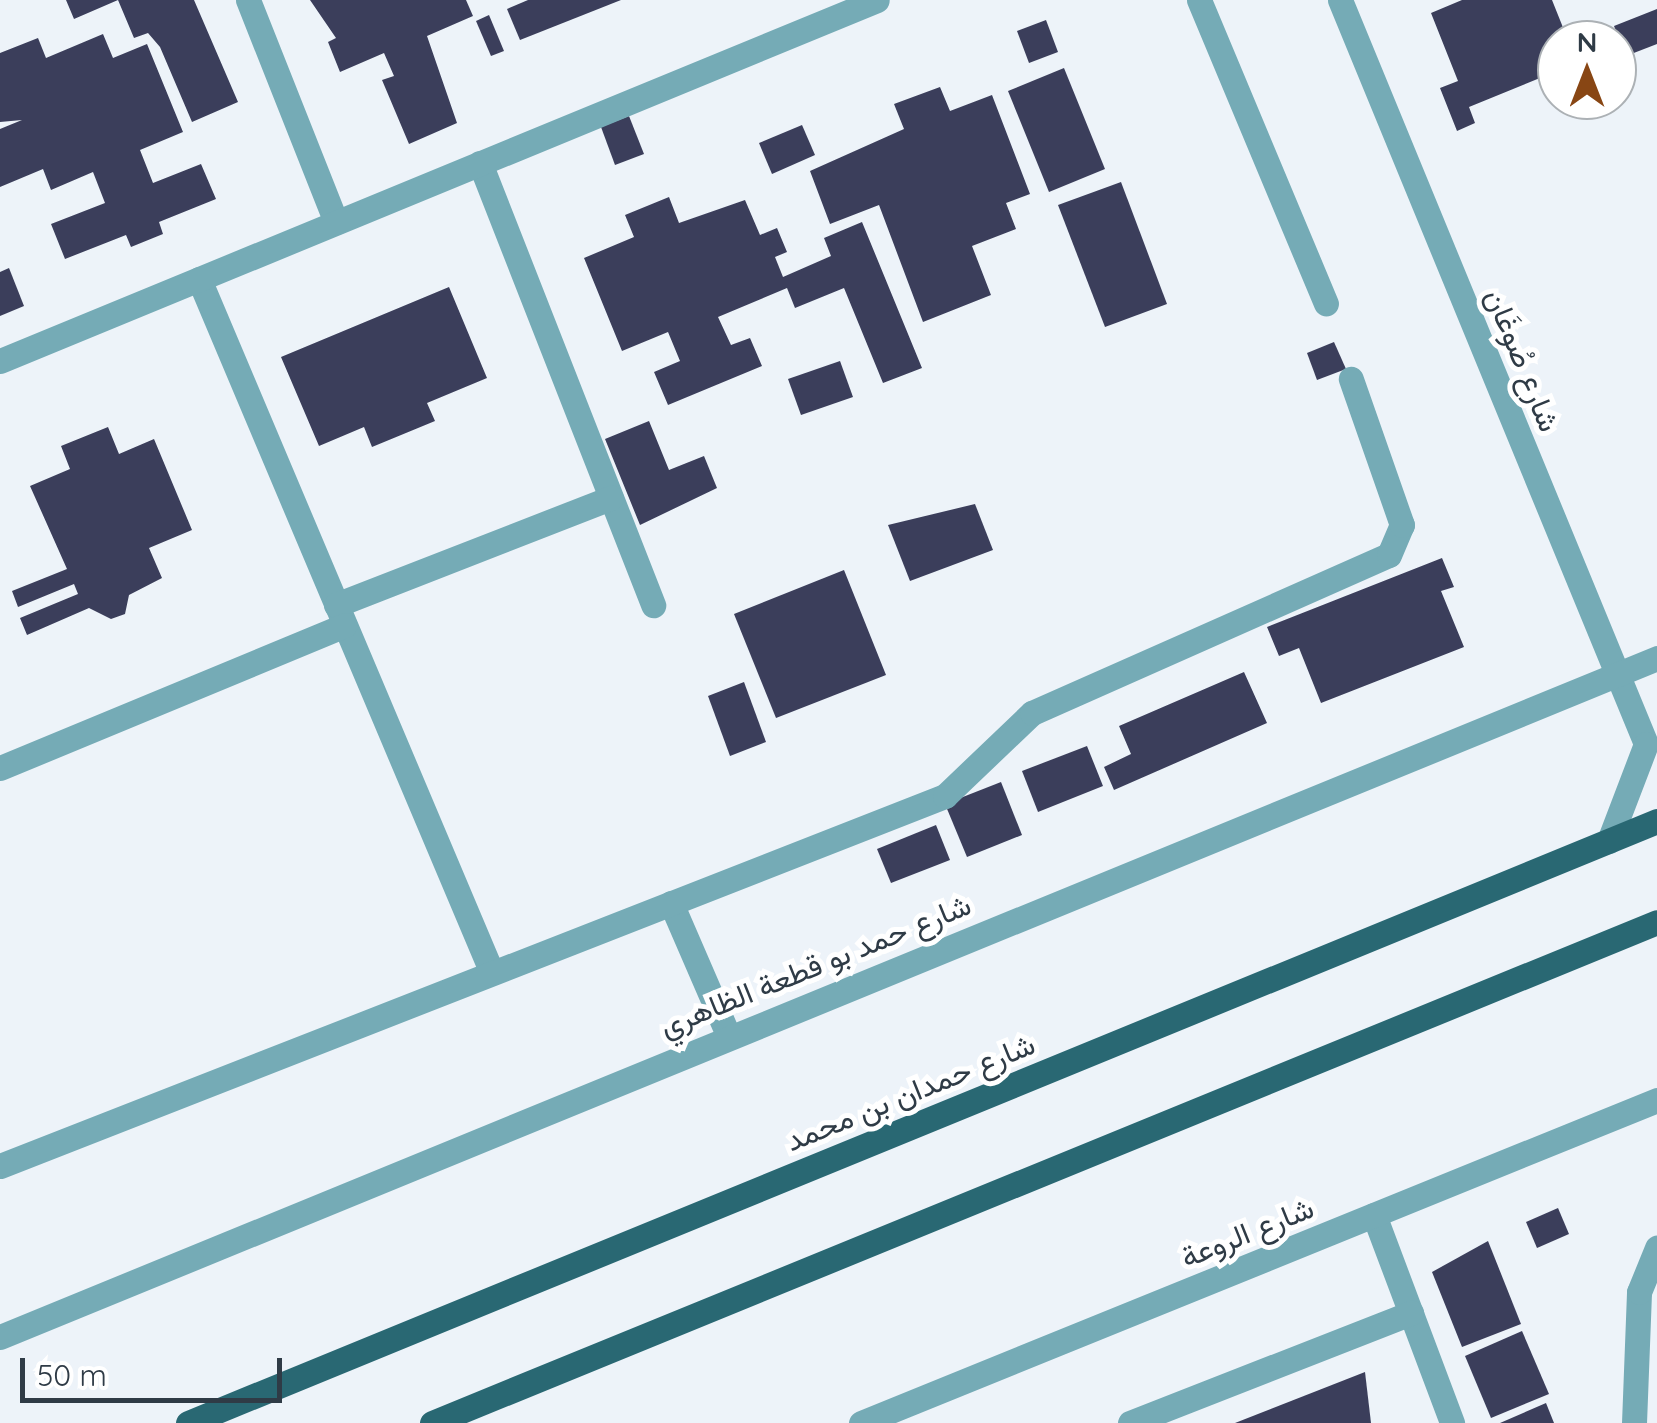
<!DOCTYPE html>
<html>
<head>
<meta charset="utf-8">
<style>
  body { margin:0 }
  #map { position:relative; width:1657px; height:1423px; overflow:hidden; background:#edf3f9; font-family:Quicksand,Vazirmatn,sans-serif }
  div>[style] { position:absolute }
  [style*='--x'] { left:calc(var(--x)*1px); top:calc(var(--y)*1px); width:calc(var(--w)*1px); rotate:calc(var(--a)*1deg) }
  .building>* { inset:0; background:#3b3e5b }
  .minor>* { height:25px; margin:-12.5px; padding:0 12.5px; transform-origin:12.5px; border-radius:12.5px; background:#75abb6 }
  .major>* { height:25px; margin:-12.5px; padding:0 12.5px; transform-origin:12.5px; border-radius:12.5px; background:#296873 }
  span { translate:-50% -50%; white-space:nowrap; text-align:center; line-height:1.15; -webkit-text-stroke:10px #fff; paint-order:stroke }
  .street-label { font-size:30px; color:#2f3b46 }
  .north { position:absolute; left:1537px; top:20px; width:100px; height:100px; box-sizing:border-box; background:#fff; border:2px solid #acb1b5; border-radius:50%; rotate:0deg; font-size:28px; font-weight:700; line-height:40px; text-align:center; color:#2f3b46 }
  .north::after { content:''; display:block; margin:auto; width:35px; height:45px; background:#884614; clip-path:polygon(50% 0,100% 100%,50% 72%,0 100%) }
  .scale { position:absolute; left:20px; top:1358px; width:262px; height:45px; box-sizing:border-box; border:5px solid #2f3b46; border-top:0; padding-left:12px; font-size:30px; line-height:35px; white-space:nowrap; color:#2f3b46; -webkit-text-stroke:8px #fff; paint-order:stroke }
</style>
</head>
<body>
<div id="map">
  <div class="building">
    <i style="clip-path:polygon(66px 0,194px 0,238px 102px,192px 122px,160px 47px,148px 33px,134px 38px,118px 0,74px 19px)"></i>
    <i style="clip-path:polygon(310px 0,466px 0,473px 16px,427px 36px,457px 123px,409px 144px,382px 80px,394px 76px,384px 53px,340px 72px,328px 42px,336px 38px)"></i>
    <i style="clip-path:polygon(528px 0,621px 0,520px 40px,507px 9px)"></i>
    <i style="clip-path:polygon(1462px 0,1552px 0,1568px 40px,1557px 40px,1557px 71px,1469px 107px,1475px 123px,1457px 131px,1440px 88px,1458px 81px,1431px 13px)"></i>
    <i style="clip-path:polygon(1657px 9px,1657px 44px,1626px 56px,1614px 26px)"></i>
    <i style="clip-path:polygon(489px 15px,504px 51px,491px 56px,476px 21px)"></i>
    <i style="clip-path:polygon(1046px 20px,1058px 52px,1029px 63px,1017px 31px)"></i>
    <i style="clip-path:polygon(103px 34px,113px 58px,147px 44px,183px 132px,140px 150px,153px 183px,201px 164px,216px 199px,159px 222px,163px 234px,131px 247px,126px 235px,65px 259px,51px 224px,105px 203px,93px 172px,51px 190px,43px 169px,0 187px,0 129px,22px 120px,0 122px,0 53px,38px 38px,46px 58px)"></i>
    <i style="clip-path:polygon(1064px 68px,1105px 169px,1049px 192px,1008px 91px)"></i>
    <i style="clip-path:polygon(940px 87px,950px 111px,992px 95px,1030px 194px,1006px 203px,1016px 229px,972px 246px,991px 295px,923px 322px,879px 205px,830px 224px,810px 171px,904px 129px,894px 104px)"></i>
    <i style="clip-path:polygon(629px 116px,644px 154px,615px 165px,601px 127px)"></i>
    <i style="clip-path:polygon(802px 125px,815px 155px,772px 174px,759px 143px)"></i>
    <i style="clip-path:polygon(1121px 182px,1167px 304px,1105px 327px,1058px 205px)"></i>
    <i style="clip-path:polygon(669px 197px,679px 223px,745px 200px,760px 235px,777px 228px,787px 252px,775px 257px,783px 277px,831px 256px,824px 238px,862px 222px,922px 368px,883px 383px,844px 288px,795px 308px,787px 288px,718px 317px,731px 345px,750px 338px,762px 366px,668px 405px,654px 372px,680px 361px,668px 332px,622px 351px,584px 258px,634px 237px,625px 215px)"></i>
    <i style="clip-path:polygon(9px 268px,24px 306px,0 316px,0 272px)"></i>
    <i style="clip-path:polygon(449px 287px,487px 378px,427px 403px,435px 421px,372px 447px,364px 427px,319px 446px,281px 357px)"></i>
    <i style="clip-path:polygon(1334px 342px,1346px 369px,1317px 380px,1307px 353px)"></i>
    <i style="clip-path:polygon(840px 361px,853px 397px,801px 415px,788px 379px)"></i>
    <i style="clip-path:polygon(649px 421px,669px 470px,704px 456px,717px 488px,640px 525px,605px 439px)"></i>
    <i style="clip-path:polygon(108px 427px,119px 454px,154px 439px,192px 530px,149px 548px,162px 578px,129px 595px,125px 614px,111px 619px,89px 608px,27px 635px,20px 618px,78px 594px,74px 584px,18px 607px,12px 591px,67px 569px,30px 486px,70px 469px,61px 446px)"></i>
    <i style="clip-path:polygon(975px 504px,993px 550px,910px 581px,888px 525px)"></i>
    <i style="clip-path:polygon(1442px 558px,1454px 587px,1441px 591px,1464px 647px,1321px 703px,1299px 648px,1279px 656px,1267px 627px)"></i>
    <i style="clip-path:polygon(844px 570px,886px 675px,776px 718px,734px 614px)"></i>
    <i style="clip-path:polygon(1244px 672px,1267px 723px,1114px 790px,1104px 767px,1131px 754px,1119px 726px)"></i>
    <i style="clip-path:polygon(744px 682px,766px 742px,730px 756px,708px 696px)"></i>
    <i style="clip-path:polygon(1087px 746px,1103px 786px,1038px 812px,1022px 771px)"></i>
    <i style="clip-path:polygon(1001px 782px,1022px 835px,967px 857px,945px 804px)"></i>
    <i style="clip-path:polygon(936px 825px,950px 860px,891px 883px,877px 849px)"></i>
    <i style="clip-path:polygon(1558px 1208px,1569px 1234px,1537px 1248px,1526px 1222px)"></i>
    <i style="clip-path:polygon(1488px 1241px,1521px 1324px,1462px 1347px,1432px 1272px)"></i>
    <i style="clip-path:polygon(1522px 1331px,1549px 1394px,1491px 1418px,1465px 1356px)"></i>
    <i style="clip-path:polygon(1365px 1372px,1371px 1423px,1235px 1423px)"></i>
    <i style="clip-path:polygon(1546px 1403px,1554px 1423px,1500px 1423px)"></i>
  </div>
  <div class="minor">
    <i style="--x:248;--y:0;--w:239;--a:68.4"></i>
    <i style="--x:1199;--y:0;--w:329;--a:67.3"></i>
    <i style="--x:1340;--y:0;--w:804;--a:67.64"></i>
    <i style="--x:1646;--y:744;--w:104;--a:110.9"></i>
    <i style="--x:480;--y:163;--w:475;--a:68.6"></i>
    <i style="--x:199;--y:279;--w:753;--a:67.11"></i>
    <i style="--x:0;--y:361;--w:948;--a:-22.37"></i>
    <i style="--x:336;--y:605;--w:295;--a:-21.3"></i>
    <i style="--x:0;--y:768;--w:373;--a:-22.5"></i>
    <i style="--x:671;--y:903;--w:144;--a:66.6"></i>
    <i style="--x:0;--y:1166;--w:1015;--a:-21.38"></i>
    <i style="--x:945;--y:796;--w:120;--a:-43.7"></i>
    <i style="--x:1032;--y:713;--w:390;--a:-23.9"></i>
    <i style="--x:1389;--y:555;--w:33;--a:-67"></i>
    <i style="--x:1402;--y:525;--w:155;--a:-109.3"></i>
    <i style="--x:1374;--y:1215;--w:222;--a:69.4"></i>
    <i style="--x:0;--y:1337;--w:1791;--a:-22.28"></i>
    <i style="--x:861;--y:1423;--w:859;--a:-22.09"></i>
    <i style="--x:1130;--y:1423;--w:302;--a:-21.4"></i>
    <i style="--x:1634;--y:1423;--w:131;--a:-87.8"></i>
    <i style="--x:1639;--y:1292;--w:48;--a:-67.8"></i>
  </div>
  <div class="major">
    <i style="--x:188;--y:1423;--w:1588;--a:-22.28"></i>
    <i style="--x:432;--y:1423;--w:1323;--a:-22.24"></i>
  </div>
  <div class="street-label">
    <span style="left:1523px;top:360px;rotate:68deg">شارع صُوغَان</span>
    <span style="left:815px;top:965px;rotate:-22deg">شارع حمد بو قطعة الظاهري</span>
    <span style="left:910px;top:1092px;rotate:-22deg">شارع حمدان بن محمد</span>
    <span style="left:1247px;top:1232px;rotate:-22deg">شارع الروعة</span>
  </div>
  <div class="north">N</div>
  <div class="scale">50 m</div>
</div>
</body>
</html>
